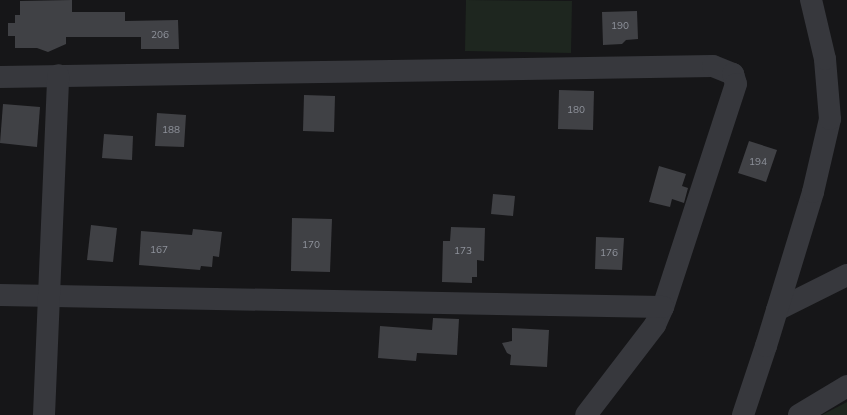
<!DOCTYPE html>
<html>
<head>
<meta charset="utf-8">
<style>
  body { margin:0 }
  #map { position:relative; width:847px; height:415px; overflow:hidden; background:#161618; font-family:Mulish,sans-serif }
  div>[style] { position:absolute }
  [style*='--x'] { left:calc(var(--x)*1px); top:calc(var(--y)*1px); width:calc(var(--w)*1px); rotate:calc(var(--a)*1deg) }
  .green>* { inset:0; background:#1e261f }
  .building>* { inset:0; background:#404145 }
  .minor>* { height:22px; margin:-11px; padding:0 11px; transform-origin:11px; border-radius:11px; background:#37383d }
  span { translate:-50% -50%; white-space:nowrap; text-align:center; line-height:1.15; -webkit-text-stroke:3px #111113; paint-order:stroke }
  .number-label { font-size:10px; color:#8e929b }
  .number-label span { -webkit-text-stroke-width:0 }
</style>
</head>
<body>
<div id="map">
  <div class="green">
    <i style="clip-path:polygon(466px 0,572px 1px,571px 53px,465px 51px)"></i>
    <i style="clip-path:polygon(847px 402px,847px 415px,822px 415px)"></i>
  </div>
  <div class="building">
    <i style="clip-path:polygon(72px 0,72px 12px,125px 12px,125px 21px,178px 20px,179px 49px,141px 49px,141px 37px,66px 37px,66px 44px,48px 52px,37px 48px,15px 48px,15px 36px,8px 36px,8px 23px,15px 23px,15px 15px,20px 15px,20px 1px)"></i>
    <i style="clip-path:polygon(637px 11px,638px 39px,626px 40px,622px 44px,603px 45px,602px 12px)"></i>
    <i style="clip-path:polygon(559px 90px,594px 91px,593px 130px,558px 129px)"></i>
    <i style="clip-path:polygon(304px 95px,335px 96px,334px 132px,303px 131px)"></i>
    <i style="clip-path:polygon(3px 104px,40px 107px,37px 147px,0 143px)"></i>
    <i style="clip-path:polygon(157px 113px,186px 115px,184px 147px,155px 146px)"></i>
    <i style="clip-path:polygon(104px 134px,133px 136px,132px 160px,102px 158px)"></i>
    <i style="clip-path:polygon(749px 141px,777px 150px,766px 182px,738px 173px)"></i>
    <i style="clip-path:polygon(659px 166px,686px 174px,682px 186px,688px 188px,684px 203px,672px 199px,670px 207px,649px 202px)"></i>
    <i style="clip-path:polygon(493px 194px,515px 196px,513px 216px,491px 214px)"></i>
    <i style="clip-path:polygon(292px 218px,332px 219px,330px 272px,291px 271px)"></i>
    <i style="clip-path:polygon(91px 225px,117px 228px,113px 262px,87px 260px)"></i>
    <i style="clip-path:polygon(451px 227px,485px 228px,484px 261px,477px 260px,477px 277px,472px 277px,472px 283px,442px 282px,443px 241px,450px 241px)"></i>
    <i style="clip-path:polygon(193px 229px,222px 232px,219px 257px,213px 256px,212px 267px,201px 266px,200px 270px,139px 265px,141px 231px,192px 235px)"></i>
    <i style="clip-path:polygon(596px 237px,624px 238px,622px 270px,595px 269px)"></i>
    <i style="clip-path:polygon(433px 318px,459px 319px,457px 355px,417px 353px,416px 361px,378px 358px,380px 326px,432px 330px)"></i>
    <i style="clip-path:polygon(512px 328px,549px 330px,547px 367px,510px 365px,511px 355px,507px 353px,502px 343px,512px 341px)"></i>
  </div>
  <div class="minor">
    <i style="--x:0;--y:77;--w:713;--a:-0.88"></i>
    <i style="--x:713;--y:66;--w:22;--a:22"></i>
    <i style="--x:733;--y:74;--w:10;--a:73"></i>
    <i style="--x:736;--y:84;--w:235;--a:108.1"></i>
    <i style="--x:663;--y:307;--w:20;--a:114"></i>
    <i style="--x:655;--y:325;--w:113;--a:127.5"></i>
    <i style="--x:0;--y:295;--w:663;--a:1.04"></i>
    <i style="--x:777;--y:310;--w:78;--a:-26.6"></i>
    <i style="--x:44;--y:415;--w:340;--a:-87.6"></i>
    <i style="--x:743;--y:415;--w:73;--a:-71.6"></i>
    <i style="--x:766;--y:346;--w:161;--a:-73"></i>
    <i style="--x:813;--y:192;--w:75;--a:-76.9"></i>
    <i style="--x:830;--y:119;--w:60;--a:-94.8"></i>
    <i style="--x:825;--y:59;--w:61;--a:-103.3"></i>
    <i style="--x:799;--y:415;--w:56;--a:-31.1"></i>
  </div>
  <div class="number-label">
    <span style="left:620px;top:26px">190</span>
    <span style="left:160px;top:35px">206</span>
    <span style="left:576px;top:110px">180</span>
    <span style="left:171px;top:130px">188</span>
    <span style="left:758px;top:162px">194</span>
    <span style="left:311px;top:245px">170</span>
    <span style="left:159px;top:250px">167</span>
    <span style="left:463px;top:251px">173</span>
    <span style="left:609px;top:253px">176</span>
  </div>
</div>
</body>
</html>
